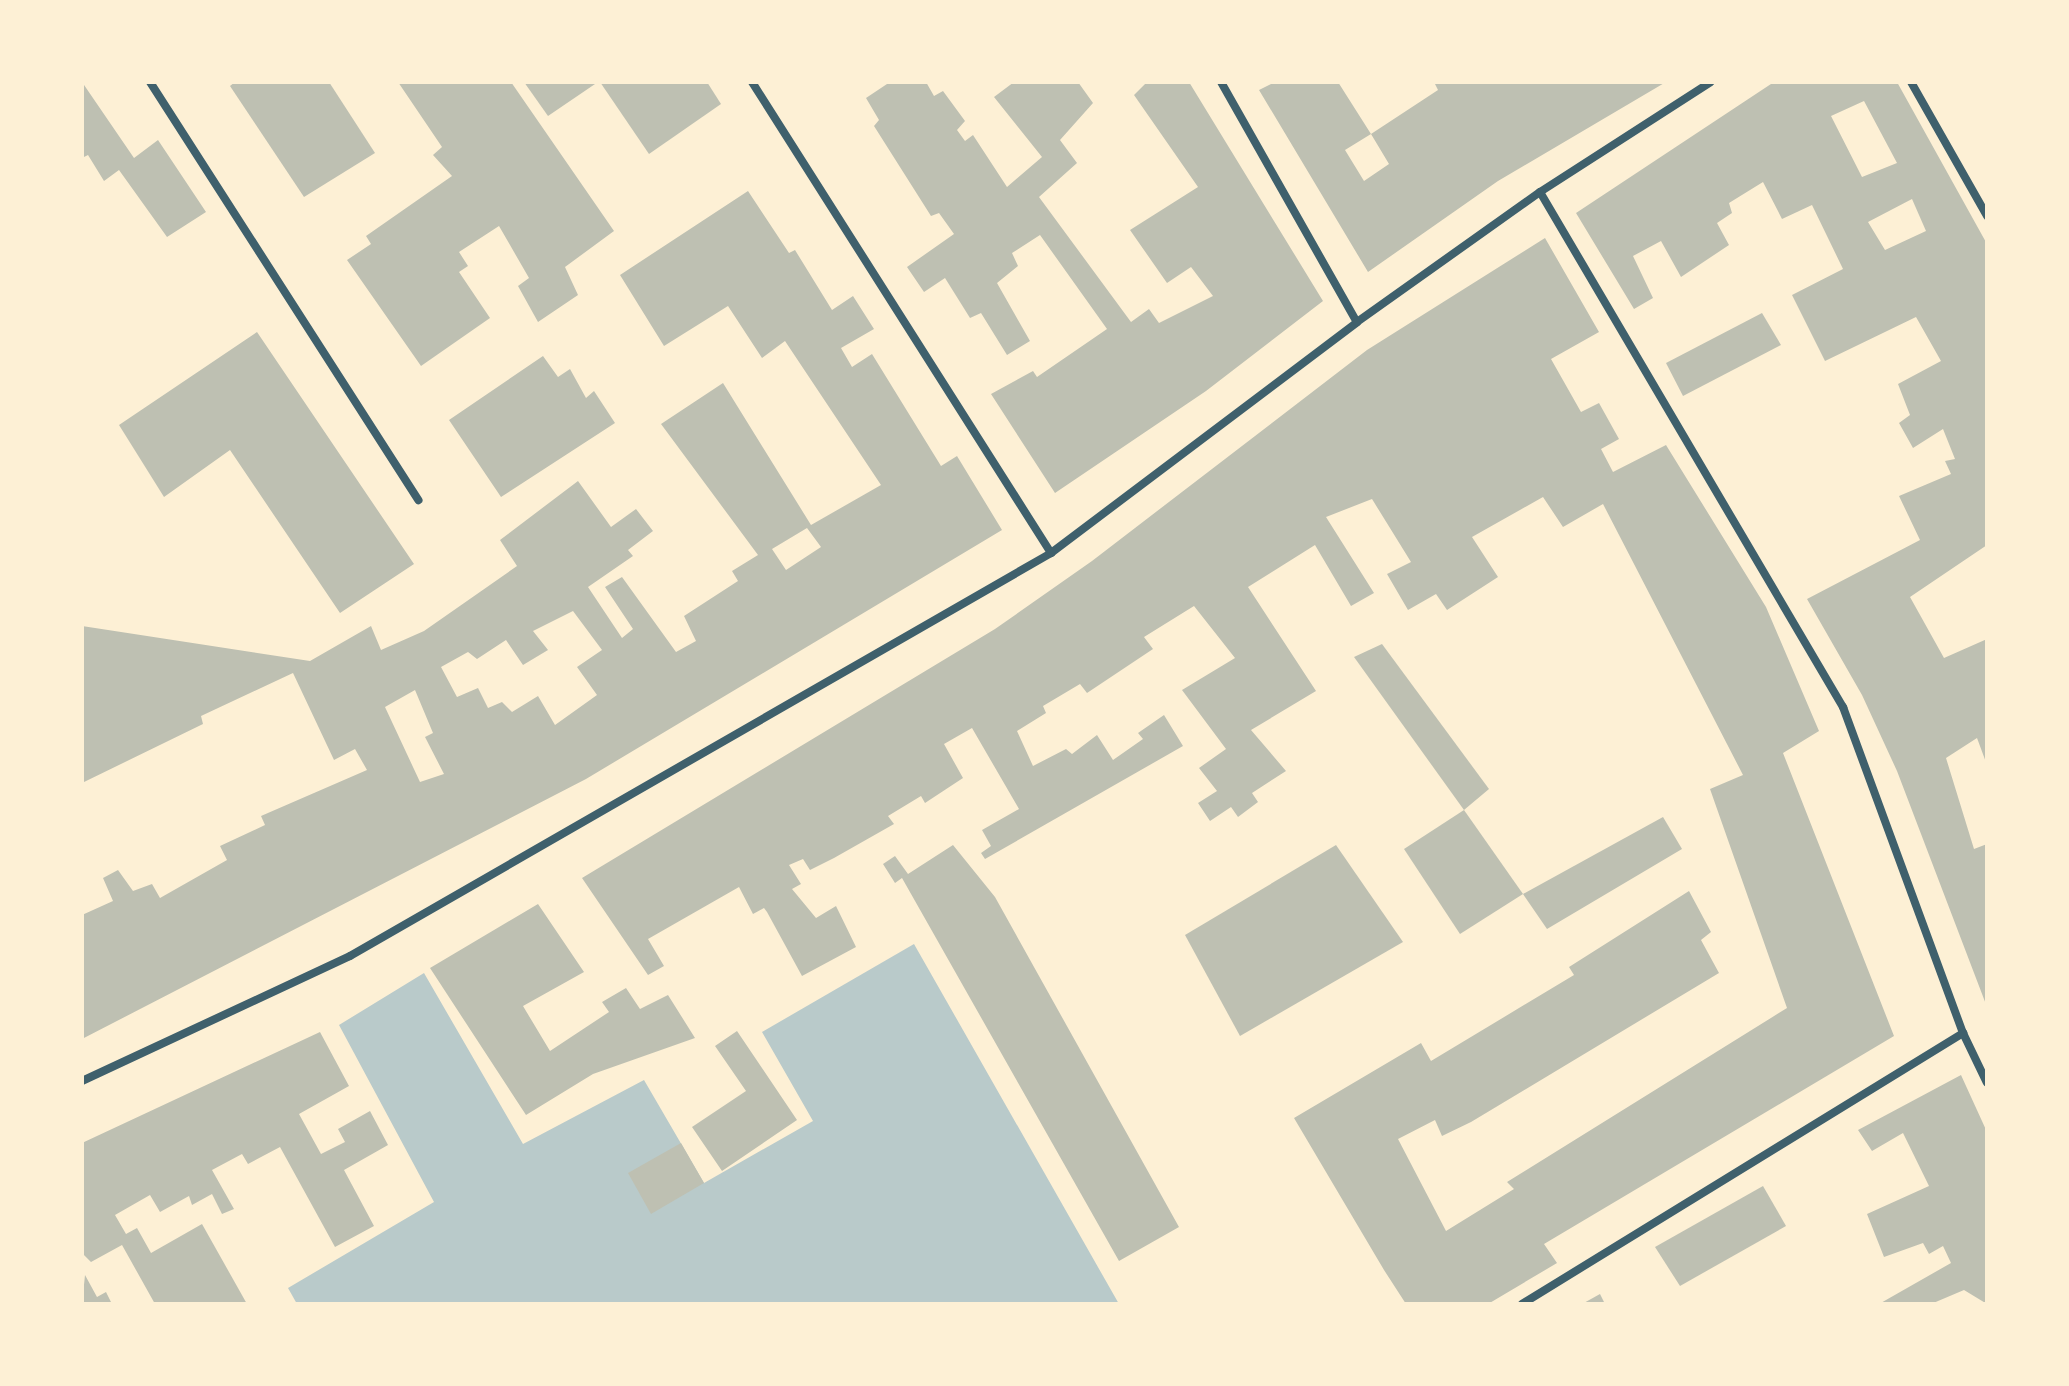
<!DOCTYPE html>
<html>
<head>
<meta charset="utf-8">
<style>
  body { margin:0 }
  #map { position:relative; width:2069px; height:1386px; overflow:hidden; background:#fdf0d5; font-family:"Fira Sans",sans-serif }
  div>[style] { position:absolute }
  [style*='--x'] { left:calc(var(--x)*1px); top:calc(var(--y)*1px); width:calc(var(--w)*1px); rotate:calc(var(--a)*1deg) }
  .green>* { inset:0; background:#b9caca }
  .building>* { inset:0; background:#bec0b2 }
  .minor>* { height:8px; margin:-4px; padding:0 4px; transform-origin:4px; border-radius:4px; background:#3f606c }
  span { translate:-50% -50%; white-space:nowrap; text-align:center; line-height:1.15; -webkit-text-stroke:8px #fdf0d5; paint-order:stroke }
  .frame { position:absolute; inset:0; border:84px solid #fdf0d5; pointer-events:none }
</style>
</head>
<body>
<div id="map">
  <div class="green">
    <i style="clip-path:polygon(914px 944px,1119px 1304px,297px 1304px,288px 1288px,434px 1202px,339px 1025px,424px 973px,523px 1144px,644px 1080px,704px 1183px,813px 1121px,762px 1032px)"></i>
  </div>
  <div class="building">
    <i style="clip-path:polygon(82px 82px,134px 158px,158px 140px,206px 212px,167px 237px,119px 170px,104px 181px,88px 155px,82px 158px)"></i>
    <i style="clip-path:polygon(235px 82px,329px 82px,375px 153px,304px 197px,230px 86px)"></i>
    <i style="clip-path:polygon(398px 82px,511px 82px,614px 231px,565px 267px,578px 295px,538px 322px,518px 286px,529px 278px,499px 226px,459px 252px,468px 266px,459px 272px,490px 318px,421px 366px,347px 260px,371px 244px,366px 236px,452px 176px,433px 155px,442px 147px)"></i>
    <i style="clip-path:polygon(524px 82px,598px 82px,548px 116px)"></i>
    <i style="clip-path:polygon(600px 82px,707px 82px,721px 104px,649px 154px)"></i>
    <i style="clip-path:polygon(890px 82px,926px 82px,934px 96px,943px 91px,965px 121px,957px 130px,965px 141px,973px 135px,1007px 187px,1042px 157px,994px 97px,1014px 82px,1078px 82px,1093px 103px,1060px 140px,1077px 163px,1039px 197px,1131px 322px,1149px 309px,1159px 323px,1213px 296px,1191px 267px,1167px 283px,1130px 230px,1198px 187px,1134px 95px,1147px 82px,1189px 82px,1323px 301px,1206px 391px,1055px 493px,991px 394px,1033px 371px,1037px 377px,1107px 329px,1040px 235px,1012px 253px,1018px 266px,997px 283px,1030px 341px,1007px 355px,981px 313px,970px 318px,945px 278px,924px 292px,907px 267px,954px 234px,939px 213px,931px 216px,874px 126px,879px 120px,866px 98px)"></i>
    <i style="clip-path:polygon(1275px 82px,1338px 82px,1371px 134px,1345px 150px,1364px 181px,1389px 164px,1371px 134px,1438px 90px,1434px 82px,1666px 82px,1498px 181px,1368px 272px,1259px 90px)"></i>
    <i style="clip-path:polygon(evenodd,1774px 82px,1897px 82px,1987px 244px,1987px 545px,1910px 597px,1944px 658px,1987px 639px,1987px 765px,1977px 738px,1946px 758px,1974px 849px,1987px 844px,1987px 1007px,1897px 771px,1862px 695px,1807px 599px,1920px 540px,1899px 496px,1951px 474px,1945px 461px,1955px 459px,1943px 429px,1913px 448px,1899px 423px,1910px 415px,1898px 384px,1941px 361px,1916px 317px,1825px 361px,1792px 295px,1843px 269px,1812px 205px,1782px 219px,1763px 182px,1729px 203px,1732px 213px,1717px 223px,1729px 245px,1681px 277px,1661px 241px,1633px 256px,1653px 298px,1634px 309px,1576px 213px,1774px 82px,1864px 101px,1897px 163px,1862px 177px,1831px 116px,1864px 101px,1774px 82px,1912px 199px,1926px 231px,1885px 250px,1868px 222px,1912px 199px)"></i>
    <i style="clip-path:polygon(evenodd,748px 191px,789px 253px,795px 250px,832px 310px,853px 296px,874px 329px,841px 348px,852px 367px,872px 354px,941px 466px,957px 456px,1002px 530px,586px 779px,82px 1039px,82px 915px,113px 901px,103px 878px,118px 870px,133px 891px,152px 884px,160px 898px,227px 860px,220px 846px,265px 825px,261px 816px,367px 770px,355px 749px,334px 760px,293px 673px,201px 716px,203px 724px,82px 783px,82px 626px,310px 661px,371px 626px,381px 650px,424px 631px,517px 566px,500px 540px,578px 481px,611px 527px,636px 509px,653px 531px,628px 550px,633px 556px,588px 587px,622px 638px,633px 629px,605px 587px,622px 577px,676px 652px,696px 641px,684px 616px,738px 581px,732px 571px,758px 555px,661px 424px,723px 383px,811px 525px,881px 485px,785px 341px,762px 358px,728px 306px,664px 346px,620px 275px,748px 191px,807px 528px,821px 547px,786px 570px,772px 549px,807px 528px,748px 191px,573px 611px,602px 650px,577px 667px,597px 695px,555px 725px,538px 696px,512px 712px,502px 702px,488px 708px,478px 688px,457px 697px,441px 667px,468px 652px,477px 659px,506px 640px,523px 665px,548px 650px,533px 631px,573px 611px,748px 191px,415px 690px,433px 733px,425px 737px,444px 774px,420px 782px,385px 707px,415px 690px)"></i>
    <i style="clip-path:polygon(1545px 238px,1599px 332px,1551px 359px,1581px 412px,1599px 403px,1619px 439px,1601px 449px,1613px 472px,1666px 445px,1766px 607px,1819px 731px,1783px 753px,1894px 1036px,1544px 1244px,1557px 1263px,1488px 1304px,1406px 1304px,1384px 1270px,1294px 1118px,1421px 1043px,1431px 1061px,1574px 975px,1569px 967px,1689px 891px,1711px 932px,1701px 940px,1719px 973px,1471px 1122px,1442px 1136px,1435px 1120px,1398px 1139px,1446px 1231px,1514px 1189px,1507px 1182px,1787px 1008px,1710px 789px,1743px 775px,1603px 504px,1563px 527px,1543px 497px,1472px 537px,1498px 577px,1447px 610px,1436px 594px,1408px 610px,1387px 574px,1411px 562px,1372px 499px,1326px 517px,1374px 593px,1351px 606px,1315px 545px,1248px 587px,1316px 691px,1251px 730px,1286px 771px,1252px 793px,1258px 802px,1238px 817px,1231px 807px,1210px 821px,1198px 803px,1217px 791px,1199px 768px,1226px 749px,1182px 690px,1235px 658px,1194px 606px,1144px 637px,1153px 649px,1087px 693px,1080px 684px,1043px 706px,1046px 713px,1017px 731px,1033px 766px,1066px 749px,1072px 754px,1097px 735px,1113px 760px,1143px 739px,1138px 733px,1164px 715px,1183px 746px,985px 859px,981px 853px,991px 846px,982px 830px,1019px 809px,972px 728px,944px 744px,963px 778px,925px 803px,921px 796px,888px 816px,894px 824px,834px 858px,810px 870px,803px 859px,789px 865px,801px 884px,792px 889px,816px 918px,836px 906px,856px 947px,802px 976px,767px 912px,764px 908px,753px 914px,739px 887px,648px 939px,664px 966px,648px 975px,582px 878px,995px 629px,1092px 561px,1367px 350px)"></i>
    <i style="clip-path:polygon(1762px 313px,1781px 345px,1683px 396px,1666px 363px)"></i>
    <i style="clip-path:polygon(257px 332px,414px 564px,340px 613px,230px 450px,164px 497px,119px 425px)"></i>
    <i style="clip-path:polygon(543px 356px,558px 377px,570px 369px,586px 398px,594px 391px,615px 423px,501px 497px,449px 420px)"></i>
    <i style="clip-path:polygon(1382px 644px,1489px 789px,1464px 810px,1354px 657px)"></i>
    <i style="clip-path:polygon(1464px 810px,1523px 894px,1460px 934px,1404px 849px)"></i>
    <i style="clip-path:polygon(1663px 817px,1682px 849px,1547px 929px,1523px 894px)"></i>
    <i style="clip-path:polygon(953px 845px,995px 897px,1179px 1227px,1119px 1261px,902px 878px,895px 883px,883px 864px,895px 856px,908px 874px)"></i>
    <i style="clip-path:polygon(1336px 845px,1403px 942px,1240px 1036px,1185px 935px)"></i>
    <i style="clip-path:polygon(538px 904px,584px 972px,523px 1006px,550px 1051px,609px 1012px,602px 1002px,626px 988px,640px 1009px,668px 995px,695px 1038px,593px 1074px,526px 1115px,430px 968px)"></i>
    <i style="clip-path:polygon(737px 1031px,797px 1120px,722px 1171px,692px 1127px,746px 1091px,715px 1046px)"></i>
    <i style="clip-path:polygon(320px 1032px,349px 1086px,299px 1114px,321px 1154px,345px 1142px,338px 1129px,370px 1111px,388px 1145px,344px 1170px,374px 1226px,335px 1247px,280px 1147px,248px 1164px,242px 1154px,212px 1170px,234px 1209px,222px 1214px,212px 1194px,192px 1205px,189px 1196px,160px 1212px,150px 1195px,115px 1215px,126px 1234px,137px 1228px,151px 1253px,202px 1224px,247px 1304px,155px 1304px,122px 1245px,91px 1262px,82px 1253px,82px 1143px)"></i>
    <i style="clip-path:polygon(1961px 1075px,1987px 1132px,1987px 1304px,1964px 1290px,1931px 1304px,1879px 1304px,1951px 1263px,1943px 1246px,1929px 1254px,1923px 1243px,1884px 1257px,1867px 1214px,1929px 1186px,1903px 1133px,1872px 1151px,1858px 1130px)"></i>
    <i style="clip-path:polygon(681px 1143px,704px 1183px,651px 1214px,628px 1173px)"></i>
    <i style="clip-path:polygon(1763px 1186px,1786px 1226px,1680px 1286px,1655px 1247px)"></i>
    <i style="clip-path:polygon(85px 1275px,97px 1297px,106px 1292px,112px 1304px,82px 1304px)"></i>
    <i style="clip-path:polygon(1600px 1294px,1605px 1304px,1582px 1304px)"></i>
  </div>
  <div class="minor">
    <i style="--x:150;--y:82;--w:497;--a:57.3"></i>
    <i style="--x:752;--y:82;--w:558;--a:57.59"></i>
    <i style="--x:1221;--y:82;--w:276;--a:60.5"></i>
    <i style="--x:1911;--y:82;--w:154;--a:60.4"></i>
    <i style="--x:1540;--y:192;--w:598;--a:59.53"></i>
    <i style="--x:1843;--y:707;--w:347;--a:69.8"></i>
    <i style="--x:1963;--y:1033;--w:55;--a:64.4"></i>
    <i style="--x:82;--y:1081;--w:296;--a:-25"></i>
    <i style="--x:350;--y:956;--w:809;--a:-29.89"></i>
    <i style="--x:1051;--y:553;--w:383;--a:-37"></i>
    <i style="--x:1357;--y:322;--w:224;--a:-35.4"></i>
    <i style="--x:1540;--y:192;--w:203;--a:-32.8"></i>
    <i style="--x:1522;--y:1304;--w:518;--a:-31.57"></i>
  </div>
  <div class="frame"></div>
</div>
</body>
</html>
